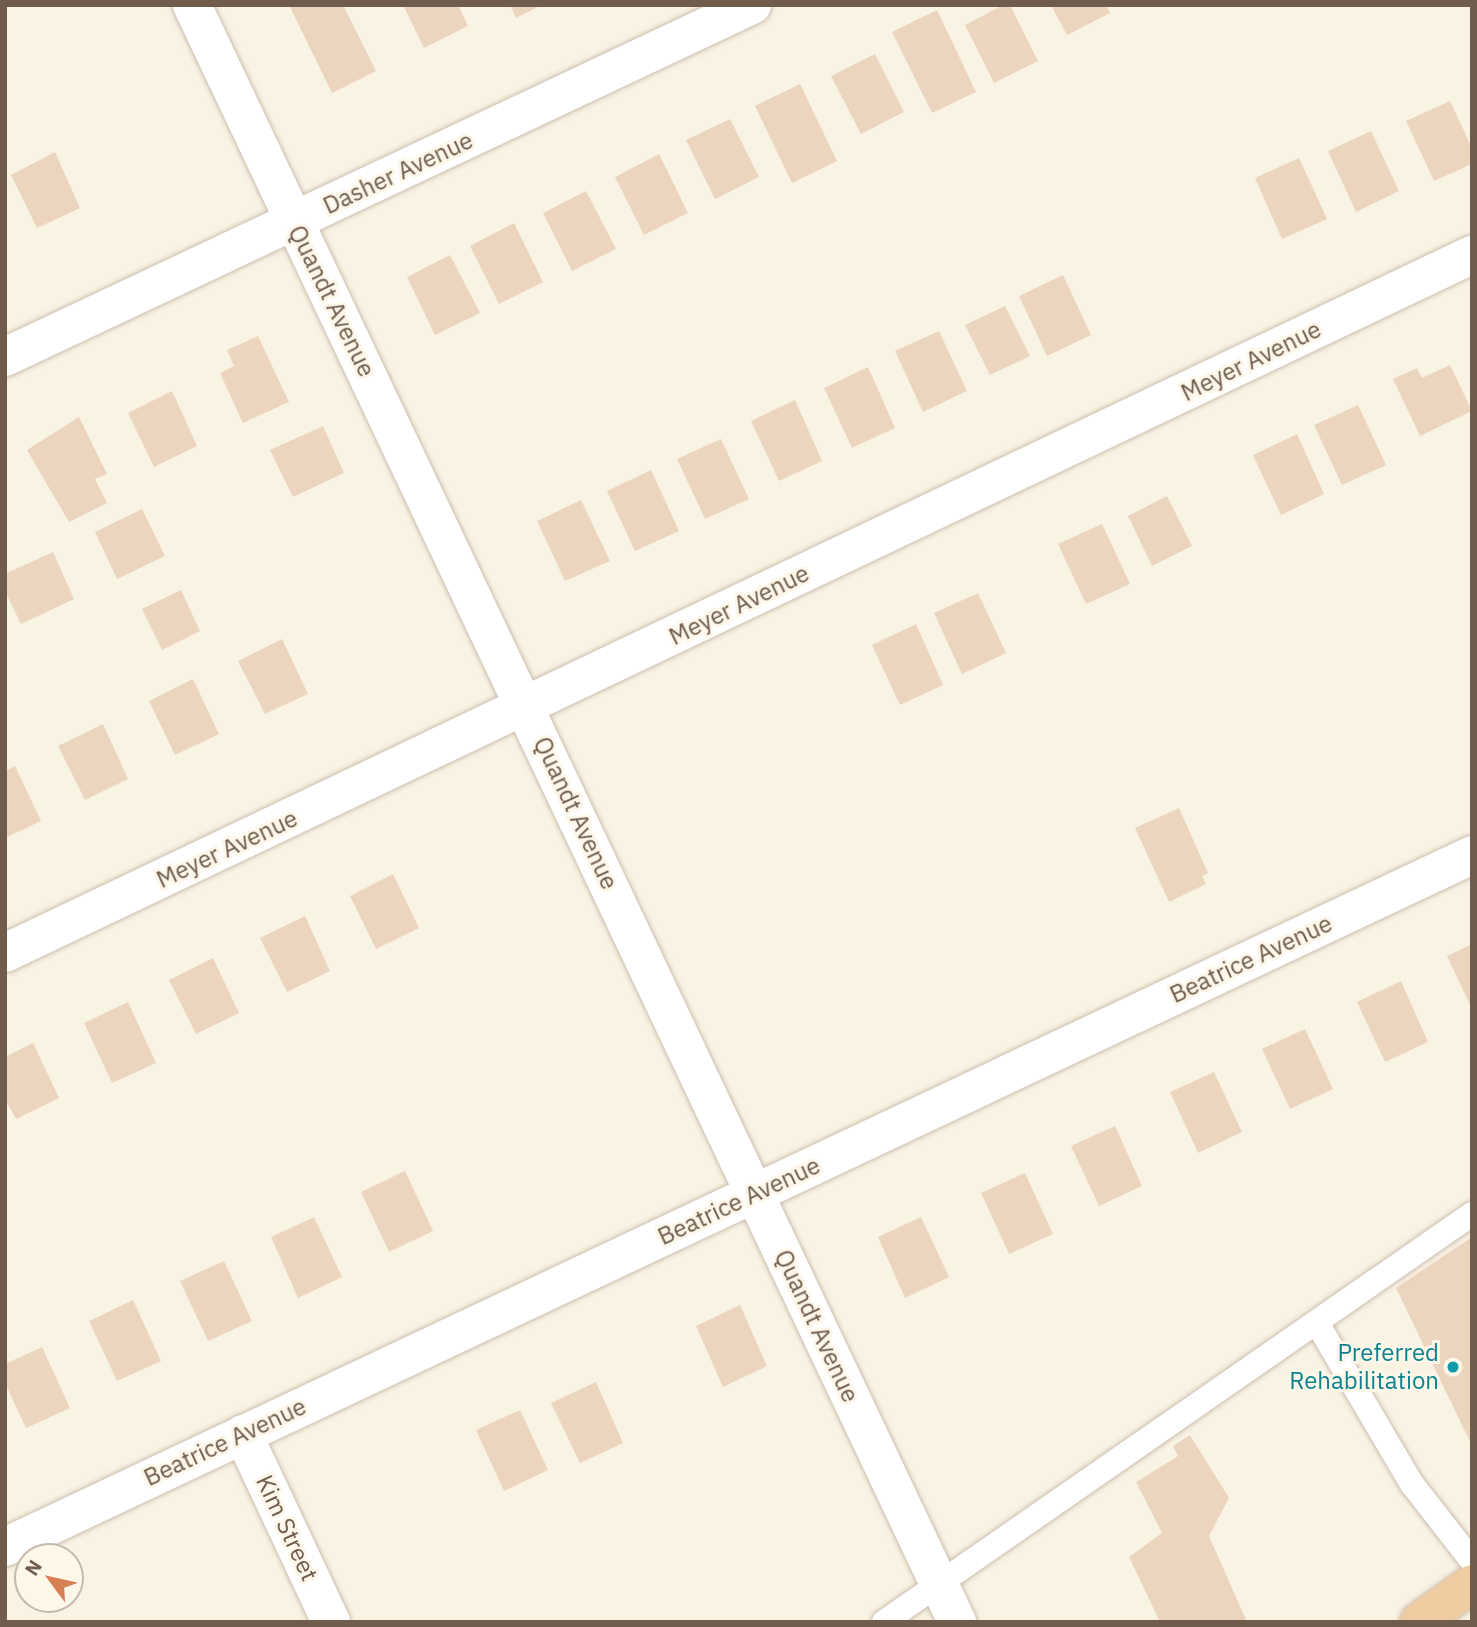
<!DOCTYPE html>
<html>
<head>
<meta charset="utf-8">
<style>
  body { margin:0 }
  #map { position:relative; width:1477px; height:1627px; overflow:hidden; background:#f9f3e4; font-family:"IBM Plex Sans",sans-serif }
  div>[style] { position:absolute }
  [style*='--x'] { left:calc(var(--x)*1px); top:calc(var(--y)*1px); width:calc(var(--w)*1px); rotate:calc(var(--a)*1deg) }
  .building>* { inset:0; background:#ecd5be }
  .roads { filter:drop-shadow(0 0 2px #ccbeae) drop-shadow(0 0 2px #ccbeae) }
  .service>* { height:24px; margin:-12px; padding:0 12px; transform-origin:12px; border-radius:12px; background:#fff }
  .minor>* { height:38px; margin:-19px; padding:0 19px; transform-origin:19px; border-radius:19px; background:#fff }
  .trunk>* { height:38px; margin:-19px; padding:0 19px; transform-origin:19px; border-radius:19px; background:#f0cca2 }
  .dots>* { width:19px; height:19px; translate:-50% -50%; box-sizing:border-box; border:4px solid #fdf7e9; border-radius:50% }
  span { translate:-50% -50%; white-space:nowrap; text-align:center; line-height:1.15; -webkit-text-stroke:6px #fdf7e9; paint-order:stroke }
  .street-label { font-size:24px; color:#6f5c4c }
  .culture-label { font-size:24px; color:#0d838f }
  .right { translate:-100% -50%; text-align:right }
  .frame { position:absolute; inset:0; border:7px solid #6f5c4c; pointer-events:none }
  .north { position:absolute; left:14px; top:1543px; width:70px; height:70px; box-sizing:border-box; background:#fdf7e9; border:2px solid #c4b9aa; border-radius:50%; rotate:303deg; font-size:19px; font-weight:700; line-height:28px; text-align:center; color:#6f5c4c }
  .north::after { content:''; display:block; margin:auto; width:24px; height:32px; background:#d77f55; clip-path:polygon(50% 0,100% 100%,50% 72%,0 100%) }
</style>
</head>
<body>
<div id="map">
  <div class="building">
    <i style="clip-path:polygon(289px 5px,343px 5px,376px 71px,332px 93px)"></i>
    <i style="clip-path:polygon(403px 5px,458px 5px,468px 26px,424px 48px)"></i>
    <i style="clip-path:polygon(510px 5px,542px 5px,516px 18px)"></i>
    <i style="clip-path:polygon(1003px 5px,1010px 5px,1038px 61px,994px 83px,965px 25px)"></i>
    <i style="clip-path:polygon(1051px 5px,1106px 5px,1110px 13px,1067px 35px)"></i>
    <i style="clip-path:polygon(937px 10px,976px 92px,932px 113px,892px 32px)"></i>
    <i style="clip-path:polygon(875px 54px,904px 112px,861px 134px,831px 76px)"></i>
    <i style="clip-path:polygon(800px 84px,837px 161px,792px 183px,755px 106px)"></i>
    <i style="clip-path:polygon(1450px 101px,1472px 148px,1472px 164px,1434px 181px,1406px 121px)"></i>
    <i style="clip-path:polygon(730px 119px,759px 177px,715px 199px,686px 140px)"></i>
    <i style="clip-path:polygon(1371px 131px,1399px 191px,1356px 212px,1328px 151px)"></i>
    <i style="clip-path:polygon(55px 152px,80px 208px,37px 228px,11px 175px)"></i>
    <i style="clip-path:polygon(659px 154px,688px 213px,644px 235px,615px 177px)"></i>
    <i style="clip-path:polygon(1299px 158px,1327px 219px,1282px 239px,1255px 178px)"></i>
    <i style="clip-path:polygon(586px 191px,616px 249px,572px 271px,543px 213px)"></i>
    <i style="clip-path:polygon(514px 223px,543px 282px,499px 304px,470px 246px)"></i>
    <i style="clip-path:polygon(450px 255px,480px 313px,435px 335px,407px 277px)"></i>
    <i style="clip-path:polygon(1063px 275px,1091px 335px,1047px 356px,1019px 296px)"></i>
    <i style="clip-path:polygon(1005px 306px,1030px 356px,990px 375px,965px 325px)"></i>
    <i style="clip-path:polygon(939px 331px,967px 391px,923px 412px,895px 351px)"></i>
    <i style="clip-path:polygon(258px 336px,289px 402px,243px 423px,220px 373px,234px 366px,227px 350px)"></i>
    <i style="clip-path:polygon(1450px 365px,1472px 411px,1420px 436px,1393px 379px,1417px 368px,1422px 378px)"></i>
    <i style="clip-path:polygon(868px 367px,895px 428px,852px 448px,824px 388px)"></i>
    <i style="clip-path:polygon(172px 391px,197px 446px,154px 467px,128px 413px)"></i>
    <i style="clip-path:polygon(795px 400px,822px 461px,779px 481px,751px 421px)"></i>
    <i style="clip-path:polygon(1358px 405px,1386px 465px,1342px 485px,1314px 425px)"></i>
    <i style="clip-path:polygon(79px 417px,107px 474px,95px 479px,107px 503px,69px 522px,27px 450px)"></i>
    <i style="clip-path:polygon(323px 426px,344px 473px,293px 497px,270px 450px)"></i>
    <i style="clip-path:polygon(1297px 434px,1324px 494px,1281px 515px,1253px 455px)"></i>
    <i style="clip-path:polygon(721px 439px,749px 499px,705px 519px,677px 459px)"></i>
    <i style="clip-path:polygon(651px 470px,679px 531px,635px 551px,607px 491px)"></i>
    <i style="clip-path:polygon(1167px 496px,1192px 546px,1152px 566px,1128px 516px)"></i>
    <i style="clip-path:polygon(581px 500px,610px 561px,565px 581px,537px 521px)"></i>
    <i style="clip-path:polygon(142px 509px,165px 556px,117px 579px,95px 532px)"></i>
    <i style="clip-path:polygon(1102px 524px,1130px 584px,1086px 604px,1058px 544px)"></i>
    <i style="clip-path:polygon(53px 552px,74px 599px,21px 624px,5px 591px,5px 574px)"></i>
    <i style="clip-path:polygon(181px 590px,200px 631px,162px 650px,142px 609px)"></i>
    <i style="clip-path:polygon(978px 593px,1006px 653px,962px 674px,934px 613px)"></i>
    <i style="clip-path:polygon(916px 624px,943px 685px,900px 705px,872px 645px)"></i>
    <i style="clip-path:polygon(282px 639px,308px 694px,265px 714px,238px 661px)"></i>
    <i style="clip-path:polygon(193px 679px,219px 734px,175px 755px,149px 701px)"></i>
    <i style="clip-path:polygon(103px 724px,128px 779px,85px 800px,58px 746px)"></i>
    <i style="clip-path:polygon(15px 766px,41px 821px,5px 838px,5px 771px)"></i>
    <i style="clip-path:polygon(1179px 808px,1208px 873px,1202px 876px,1206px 884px,1169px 902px,1135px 828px)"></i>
    <i style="clip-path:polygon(393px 874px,419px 928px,376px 949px,350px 896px)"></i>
    <i style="clip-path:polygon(305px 916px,330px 971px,287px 992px,260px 938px)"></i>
    <i style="clip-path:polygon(1472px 944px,1472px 1009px,1447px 956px)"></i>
    <i style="clip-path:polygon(213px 958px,239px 1013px,196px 1034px,169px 980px)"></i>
    <i style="clip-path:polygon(1401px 981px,1428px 1042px,1385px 1062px,1357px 1002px)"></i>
    <i style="clip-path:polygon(128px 1002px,156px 1063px,112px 1083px,84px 1023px)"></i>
    <i style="clip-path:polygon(1305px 1029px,1333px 1089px,1290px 1109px,1262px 1049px)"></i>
    <i style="clip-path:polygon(33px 1043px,59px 1098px,16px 1119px,5px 1099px,5px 1057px)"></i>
    <i style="clip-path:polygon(1214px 1072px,1242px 1132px,1198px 1153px,1170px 1092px)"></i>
    <i style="clip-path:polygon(1115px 1126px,1142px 1186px,1099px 1206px,1071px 1146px)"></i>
    <i style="clip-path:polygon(405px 1171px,433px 1231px,389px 1252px,361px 1192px)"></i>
    <i style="clip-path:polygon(1025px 1173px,1053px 1234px,1009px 1254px,981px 1193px)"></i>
    <i style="clip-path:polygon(314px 1217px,342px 1277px,298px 1298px,271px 1237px)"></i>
    <i style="clip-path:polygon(921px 1217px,949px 1277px,905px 1298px,878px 1237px)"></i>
    <i style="clip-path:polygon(1472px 1237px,1472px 1446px,1396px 1288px)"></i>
    <i style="clip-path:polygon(224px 1261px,252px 1321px,208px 1341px,180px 1281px)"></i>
    <i style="clip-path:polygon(133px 1300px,161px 1361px,117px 1381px,89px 1321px)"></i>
    <i style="clip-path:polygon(740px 1305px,767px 1366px,723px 1387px,696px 1326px)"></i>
    <i style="clip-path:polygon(42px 1347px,70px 1408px,26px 1428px,5px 1383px,5px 1364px)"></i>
    <i style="clip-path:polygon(596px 1382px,623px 1443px,580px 1463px,551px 1403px)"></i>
    <i style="clip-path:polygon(520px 1410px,548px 1470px,504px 1491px,476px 1430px)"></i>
    <i style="clip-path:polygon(1190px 1435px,1229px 1498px,1209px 1536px,1247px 1622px,1160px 1622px,1129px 1557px,1162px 1533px,1136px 1482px,1178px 1456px,1173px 1446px)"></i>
  </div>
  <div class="roads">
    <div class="service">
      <i style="--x:1317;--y:1323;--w:187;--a:59.5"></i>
      <i style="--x:1412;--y:1484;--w:98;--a:52.1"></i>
      <i style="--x:884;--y:1622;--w:716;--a:-34.76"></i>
    </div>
    <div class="minor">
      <i style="--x:192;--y:5;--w:1789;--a:64.68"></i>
      <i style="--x:5;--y:357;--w:826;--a:-25.23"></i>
      <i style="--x:5;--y:953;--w:1625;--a:-25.45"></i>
      <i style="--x:243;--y:1434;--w:208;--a:64.9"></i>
      <i style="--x:5;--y:1547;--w:1622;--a:-25.25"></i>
    </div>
    <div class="trunk">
      <i style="--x:1419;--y:1622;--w:65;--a:-35.6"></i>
    </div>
  </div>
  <div class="dots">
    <i style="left:1453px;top:1367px;background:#0f9aa8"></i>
  </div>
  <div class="street-label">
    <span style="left:398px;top:173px;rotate:-25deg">Dasher Avenue</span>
    <span style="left:332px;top:301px;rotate:64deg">Quandt Avenue</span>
    <span style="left:1251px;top:361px;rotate:-26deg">Meyer Avenue</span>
    <span style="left:739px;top:605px;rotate:-26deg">Meyer Avenue</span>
    <span style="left:576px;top:813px;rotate:65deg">Quandt Avenue</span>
    <span style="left:227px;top:849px;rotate:-25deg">Meyer Avenue</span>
    <span style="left:1251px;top:959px;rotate:-25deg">Beatrice Avenue</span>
    <span style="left:739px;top:1201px;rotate:-25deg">Beatrice Avenue</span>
    <span style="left:817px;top:1326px;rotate:65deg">Quandt Avenue</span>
    <span style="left:225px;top:1442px;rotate:-25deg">Beatrice Avenue</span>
    <span style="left:287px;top:1528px;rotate:65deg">Kim Street</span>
  </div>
  <div class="culture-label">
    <span class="right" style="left:1439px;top:1367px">Preferred<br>Rehabilitation</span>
  </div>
  <div class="frame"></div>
  <div class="north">N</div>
</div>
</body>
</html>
